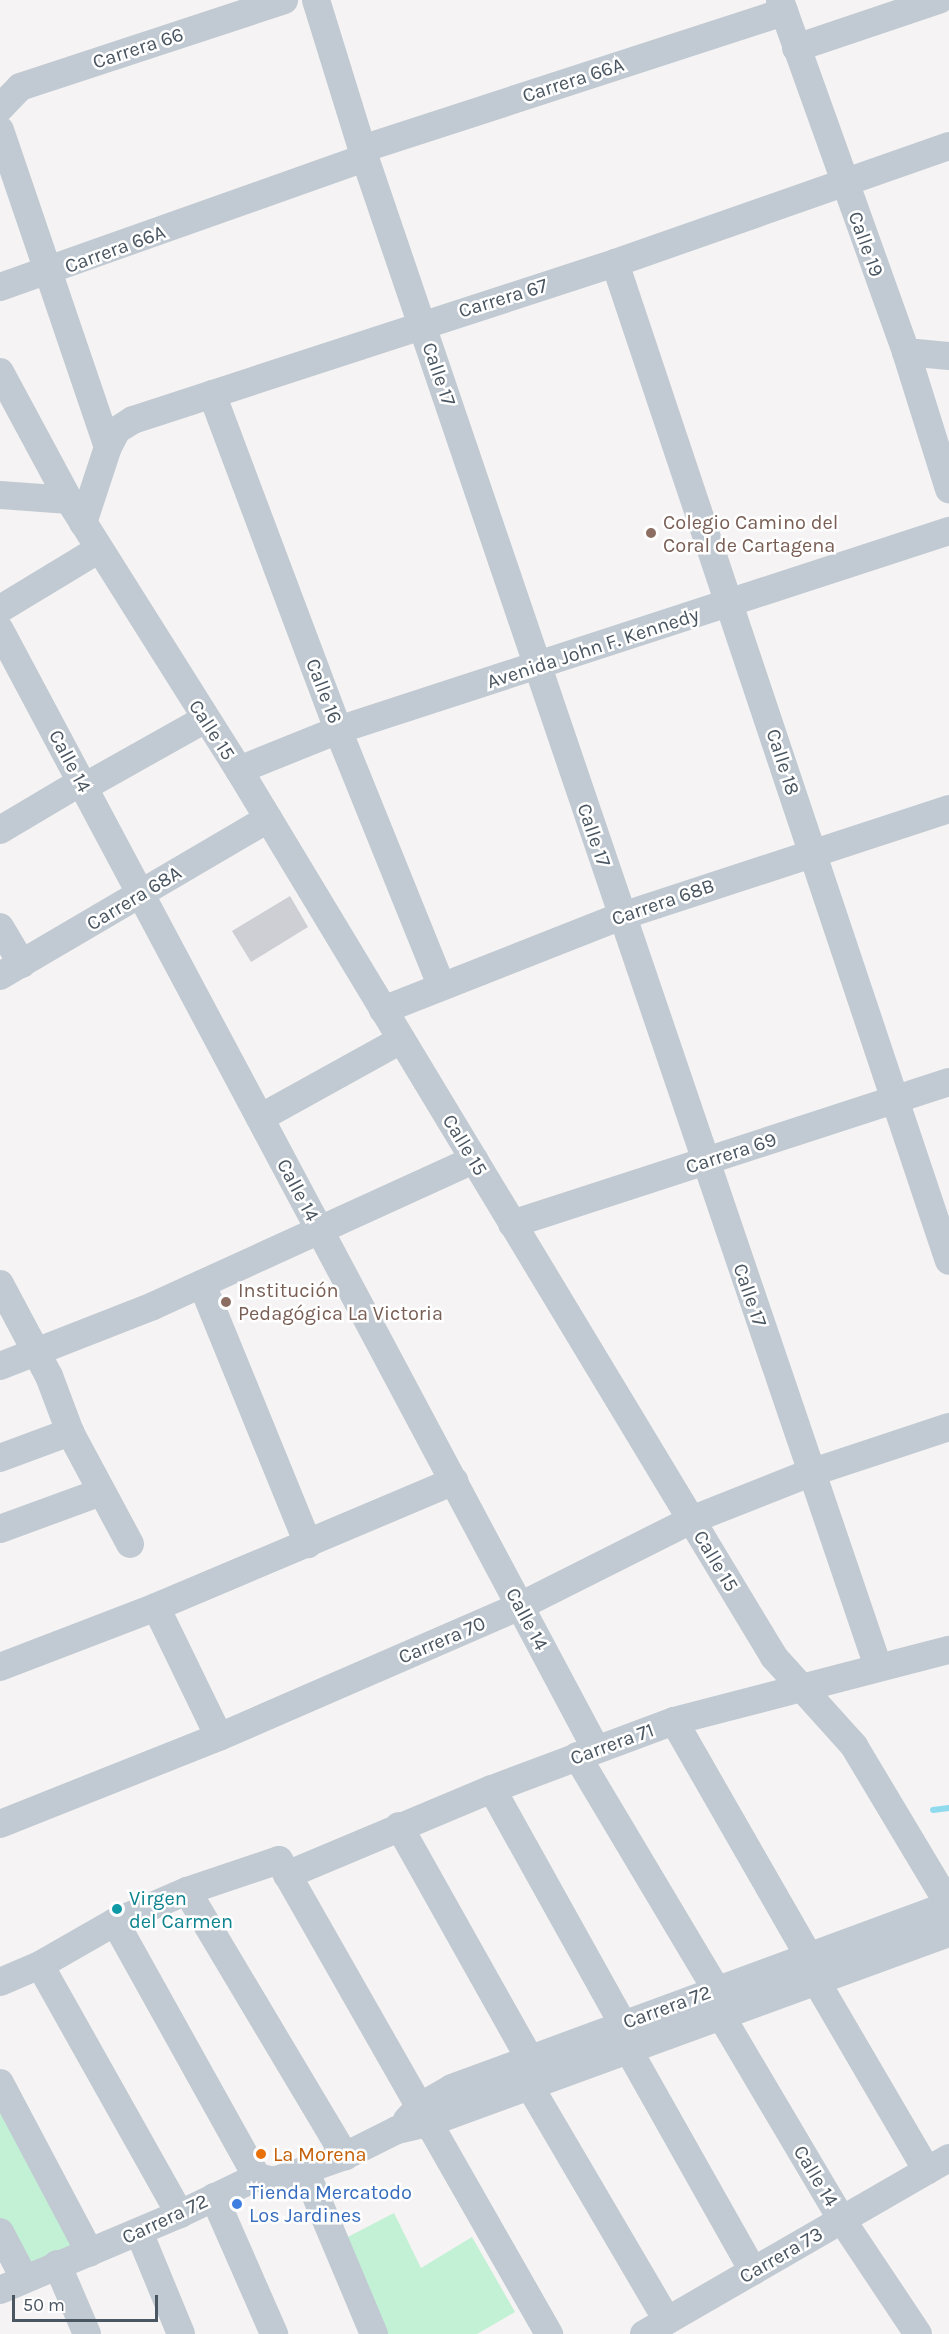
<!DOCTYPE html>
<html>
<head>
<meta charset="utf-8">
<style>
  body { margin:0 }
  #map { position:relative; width:949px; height:2334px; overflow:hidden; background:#f5f3f3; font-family:Karla,sans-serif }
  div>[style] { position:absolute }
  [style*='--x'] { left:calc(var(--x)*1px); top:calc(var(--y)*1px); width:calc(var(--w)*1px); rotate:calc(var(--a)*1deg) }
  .green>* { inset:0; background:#c3f1d5 }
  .stream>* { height:6px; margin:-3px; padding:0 3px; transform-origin:3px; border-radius:3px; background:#90daee }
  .building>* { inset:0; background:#cdcfd5 }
  .minor>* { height:28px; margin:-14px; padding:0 14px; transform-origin:14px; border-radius:14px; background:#c1cad2 }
  .dots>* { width:16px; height:16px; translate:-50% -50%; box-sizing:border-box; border:3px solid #fff; border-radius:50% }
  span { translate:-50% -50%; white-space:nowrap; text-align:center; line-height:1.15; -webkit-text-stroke:5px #fff; paint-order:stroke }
  .street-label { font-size:20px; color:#4a5661 }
  .education-label { font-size:20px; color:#785e54 }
  .left { translate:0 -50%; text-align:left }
  .culture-label { font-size:20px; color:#0d838f }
  .food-label { font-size:20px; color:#c56008 }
  .shop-label { font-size:20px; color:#366cbe }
  .scale { position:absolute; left:12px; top:2295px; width:146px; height:27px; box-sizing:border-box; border:3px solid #4a5661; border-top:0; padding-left:8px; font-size:18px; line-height:21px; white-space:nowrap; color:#4a5661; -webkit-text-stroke:4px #fff; paint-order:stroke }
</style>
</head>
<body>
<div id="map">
  <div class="green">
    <i style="clip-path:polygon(0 2100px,77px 2247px,23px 2268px,0 2222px)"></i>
    <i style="clip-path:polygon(394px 2213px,421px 2268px,472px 2237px,515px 2312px,477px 2334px,382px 2334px,342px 2240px)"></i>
  </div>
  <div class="stream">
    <i style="--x:933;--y:1810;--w:16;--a:-7"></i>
  </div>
  <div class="building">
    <i style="clip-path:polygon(290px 896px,308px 927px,251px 962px,232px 931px)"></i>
  </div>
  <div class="minor">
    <i style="--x:316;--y:0;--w:165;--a:72.8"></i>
    <i style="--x:365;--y:158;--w:1594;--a:71.22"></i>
    <i style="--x:780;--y:0;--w:374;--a:70.3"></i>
    <i style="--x:906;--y:352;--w:144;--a:72.6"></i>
    <i style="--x:796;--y:48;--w:151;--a:-18.6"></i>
    <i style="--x:0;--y:108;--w:29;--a:-46"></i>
    <i style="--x:20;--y:87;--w:278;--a:-18.2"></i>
    <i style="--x:0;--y:130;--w:335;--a:71.2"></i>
    <i style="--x:362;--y:149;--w:444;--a:-18"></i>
    <i style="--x:615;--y:263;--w:1052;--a:71.5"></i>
    <i style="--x:0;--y:287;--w:387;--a:-19.5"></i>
    <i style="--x:906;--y:352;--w:43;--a:5.3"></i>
    <i style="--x:0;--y:372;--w:145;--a:61.7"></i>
    <i style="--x:69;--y:500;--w:319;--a:57.8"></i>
    <i style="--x:239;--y:770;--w:1036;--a:58.9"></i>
    <i style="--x:774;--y:1657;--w:120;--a:48"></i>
    <i style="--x:854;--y:1746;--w:185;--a:59.1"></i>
    <i style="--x:212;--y:394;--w:359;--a:69.4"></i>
    <i style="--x:338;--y:730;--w:275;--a:68"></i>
    <i style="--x:0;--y:495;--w:69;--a:4.1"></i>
    <i style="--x:83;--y:523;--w:80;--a:-71.8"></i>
    <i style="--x:108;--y:447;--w:19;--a:-62"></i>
    <i style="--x:117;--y:430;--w:19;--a:-32"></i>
    <i style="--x:133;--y:420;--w:507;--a:-18.04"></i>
    <i style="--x:615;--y:263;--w:354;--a:-19.3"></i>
    <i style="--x:0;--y:609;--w:116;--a:-31.2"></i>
    <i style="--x:0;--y:630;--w:1268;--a:61.96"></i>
    <i style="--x:239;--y:770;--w:107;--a:-22"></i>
    <i style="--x:338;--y:730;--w:643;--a:-18.04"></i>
    <i style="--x:84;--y:787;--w:139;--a:-29.3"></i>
    <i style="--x:0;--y:830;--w:94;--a:-30.7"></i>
    <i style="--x:0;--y:927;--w:43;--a:59.3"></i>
    <i style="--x:0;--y:976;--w:311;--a:-30.4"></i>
    <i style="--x:383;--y:1010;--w:257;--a:-21.5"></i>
    <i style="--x:622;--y:916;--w:344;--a:-18.1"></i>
    <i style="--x:260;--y:1118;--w:161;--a:-29"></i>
    <i style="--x:512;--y:1224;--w:459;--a:-18"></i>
    <i style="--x:0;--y:1284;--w:104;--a:62"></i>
    <i style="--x:49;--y:1376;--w:60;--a:69.4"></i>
    <i style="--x:70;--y:1432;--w:127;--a:61.8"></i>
    <i style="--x:202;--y:1284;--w:281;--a:67.8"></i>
    <i style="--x:0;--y:1366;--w:164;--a:-21.4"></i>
    <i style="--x:153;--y:1306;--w:353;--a:-24.5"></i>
    <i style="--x:0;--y:1458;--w:75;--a:-20.4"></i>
    <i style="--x:0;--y:1529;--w:108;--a:-20.1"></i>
    <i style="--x:156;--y:1607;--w:144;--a:64.1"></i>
    <i style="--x:0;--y:1667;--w:167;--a:-21"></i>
    <i style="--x:156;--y:1607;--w:324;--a:-22.9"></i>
    <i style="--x:674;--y:1721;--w:270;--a:60.2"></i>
    <i style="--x:577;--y:1756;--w:271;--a:59.2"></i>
    <i style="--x:492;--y:1789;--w:269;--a:60.9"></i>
    <i style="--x:0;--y:1824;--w:236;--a:-21.7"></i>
    <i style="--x:219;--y:1737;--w:328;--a:-23.5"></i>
    <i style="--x:520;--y:1606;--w:191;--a:-26.7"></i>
    <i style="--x:691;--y:1520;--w:128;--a:-21.6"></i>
    <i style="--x:810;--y:1473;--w:146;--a:-18.3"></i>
    <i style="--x:399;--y:1826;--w:266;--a:60.7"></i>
    <i style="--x:287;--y:1875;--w:222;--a:-22.8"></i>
    <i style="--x:492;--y:1789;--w:194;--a:-20.5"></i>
    <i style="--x:674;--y:1721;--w:284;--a:-14.5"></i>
    <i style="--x:187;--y:1891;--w:309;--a:59.2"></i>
    <i style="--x:115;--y:1922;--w:292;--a:60.9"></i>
    <i style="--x:40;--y:1965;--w:286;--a:60.7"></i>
    <i style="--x:815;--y:1979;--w:222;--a:59.7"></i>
    <i style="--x:0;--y:1982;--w:43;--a:-23"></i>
    <i style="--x:40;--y:1965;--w:86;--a:-29.8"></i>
    <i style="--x:115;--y:1922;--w:78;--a:-23.3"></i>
    <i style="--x:187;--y:1891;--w:97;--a:-18.6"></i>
    <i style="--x:279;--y:1860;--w:546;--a:60.33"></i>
    <i style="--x:720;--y:2014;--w:239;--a:59.4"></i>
    <i style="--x:842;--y:2220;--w:137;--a:56.3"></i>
    <i style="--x:628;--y:2049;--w:255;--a:60.6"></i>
    <i style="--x:0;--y:2083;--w:192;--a:62.1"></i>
    <i style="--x:529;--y:2085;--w:273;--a:59.6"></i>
    <i style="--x:407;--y:2120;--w:18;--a:-47"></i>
    <i style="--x:419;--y:2107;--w:38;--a:-30"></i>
    <i style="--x:452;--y:2088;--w:530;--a:-20.21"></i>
    <i style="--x:305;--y:2170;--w:178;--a:67.2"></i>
    <i style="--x:214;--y:2197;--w:150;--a:66.3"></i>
    <i style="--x:0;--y:2232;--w:52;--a:62.4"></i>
    <i style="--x:139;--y:2232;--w:110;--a:67.6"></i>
    <i style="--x:57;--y:2264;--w:76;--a:66.8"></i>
    <i style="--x:0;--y:2290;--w:195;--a:-22.9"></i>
    <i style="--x:180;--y:2214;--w:85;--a:-25.7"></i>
    <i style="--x:257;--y:2177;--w:17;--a:13"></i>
    <i style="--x:274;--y:2181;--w:75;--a:-19.4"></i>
    <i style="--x:345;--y:2156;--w:58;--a:-26.6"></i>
    <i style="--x:397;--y:2130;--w:32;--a:-13"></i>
    <i style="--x:428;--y:2123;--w:555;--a:-20.04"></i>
    <i style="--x:644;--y:2334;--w:352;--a:-30"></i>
  </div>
  <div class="dots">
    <i style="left:651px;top:533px;background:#8d6e63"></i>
    <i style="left:226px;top:1302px;background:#8d6e63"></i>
    <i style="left:117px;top:1909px;background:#0f9aa8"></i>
    <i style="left:261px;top:2154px;background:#e8710a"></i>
    <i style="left:237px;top:2204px;background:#3f7fe0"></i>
  </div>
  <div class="street-label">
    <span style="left:138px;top:48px;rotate:-18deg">Carrera 66</span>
    <span style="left:573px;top:80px;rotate:-18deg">Carrera 66A</span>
    <span style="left:866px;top:244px;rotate:70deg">Calle 19</span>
    <span style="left:115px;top:249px;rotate:-20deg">Carrera 66A</span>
    <span style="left:503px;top:298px;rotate:-17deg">Carrera 67</span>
    <span style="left:439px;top:374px;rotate:71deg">Calle 17</span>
    <span style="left:593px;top:648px;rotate:-18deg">Avenida John F. Kennedy</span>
    <span style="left:324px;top:691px;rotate:69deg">Calle 16</span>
    <span style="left:212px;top:730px;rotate:57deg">Calle 15</span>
    <span style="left:70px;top:761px;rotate:62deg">Calle 14</span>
    <span style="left:783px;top:762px;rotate:72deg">Calle 18</span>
    <span style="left:594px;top:835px;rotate:71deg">Calle 17</span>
    <span style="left:134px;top:898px;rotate:-31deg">Carrera 68A</span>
    <span style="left:663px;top:902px;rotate:-19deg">Carrera 68B</span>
    <span style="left:465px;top:1145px;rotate:59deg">Calle 15</span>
    <span style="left:731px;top:1153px;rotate:-18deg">Carrera 69</span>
    <span style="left:298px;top:1190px;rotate:62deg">Calle 14</span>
    <span style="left:750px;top:1295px;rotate:71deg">Calle 17</span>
    <span style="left:716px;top:1561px;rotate:59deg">Calle 15</span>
    <span style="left:527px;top:1619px;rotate:62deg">Calle 14</span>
    <span style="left:442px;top:1640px;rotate:-23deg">Carrera 70</span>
    <span style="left:612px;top:1744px;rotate:-20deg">Carrera 71</span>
    <span style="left:667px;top:2007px;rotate:-20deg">Carrera 72</span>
    <span style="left:816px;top:2176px;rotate:59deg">Calle 14</span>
    <span style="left:165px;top:2219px;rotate:-25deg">Carrera 72</span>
    <span style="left:781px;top:2255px;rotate:-30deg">Carrera 73</span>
  </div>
  <div class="education-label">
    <span class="left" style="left:663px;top:534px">Colegio Camino del<br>Coral de Cartagena</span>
    <span class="left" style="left:238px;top:1302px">Institución<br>Pedagógica La Victoria</span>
  </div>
  <div class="culture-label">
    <span class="left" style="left:129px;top:1910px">Virgen<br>del Carmen</span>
  </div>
  <div class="food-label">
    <span class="left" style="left:273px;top:2154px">La Morena</span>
  </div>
  <div class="shop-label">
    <span class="left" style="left:249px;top:2204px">Tienda Mercatodo<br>Los Jardines</span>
  </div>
  <div class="scale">50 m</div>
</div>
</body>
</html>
